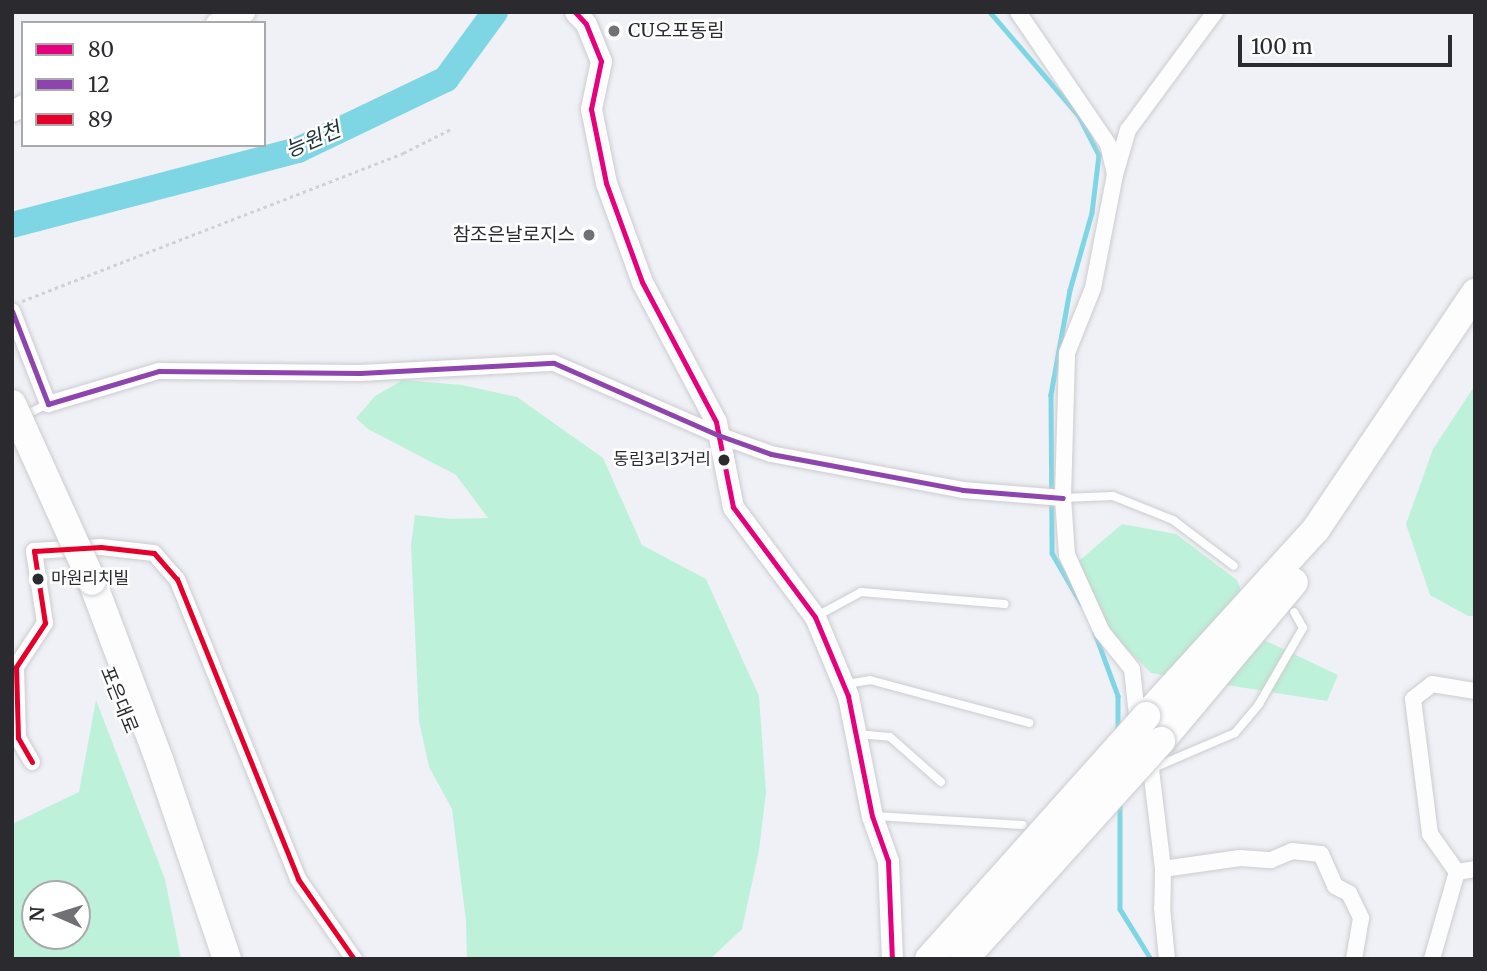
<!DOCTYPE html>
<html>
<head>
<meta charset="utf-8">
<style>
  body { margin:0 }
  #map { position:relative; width:1487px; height:971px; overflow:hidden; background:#f0f1f6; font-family:Merriweather,"Noto Sans KR",serif }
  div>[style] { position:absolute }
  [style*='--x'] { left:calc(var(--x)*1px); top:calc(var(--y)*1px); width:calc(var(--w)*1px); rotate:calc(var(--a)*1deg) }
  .green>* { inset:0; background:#bef1d9 }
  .stream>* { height:4.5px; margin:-2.25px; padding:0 2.25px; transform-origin:2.25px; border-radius:2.25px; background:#7ed6e5 }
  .river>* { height:26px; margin:-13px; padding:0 13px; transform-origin:13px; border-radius:13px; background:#7ed6e5 }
  .path>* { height:2.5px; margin-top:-1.25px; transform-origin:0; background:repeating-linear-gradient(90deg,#d1d1d4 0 3.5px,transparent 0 7px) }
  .roads { filter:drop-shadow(0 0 2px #cbccd0) drop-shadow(0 0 2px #cbccd0) }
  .lane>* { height:8px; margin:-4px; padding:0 4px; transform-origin:4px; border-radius:4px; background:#fdfdfe }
  .street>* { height:16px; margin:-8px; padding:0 8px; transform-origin:8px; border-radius:8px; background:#fdfdfe }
  .secondary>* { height:21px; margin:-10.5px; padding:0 10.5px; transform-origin:10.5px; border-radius:10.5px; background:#fdfdfe }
  .highway>* { height:28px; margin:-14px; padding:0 14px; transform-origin:14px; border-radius:14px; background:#fdfdfe }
  .bridges { filter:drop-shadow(0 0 2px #cbccd0) drop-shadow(0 0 2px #cbccd0) }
  .highway-bridge>* { height:28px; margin:-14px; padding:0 14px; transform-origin:14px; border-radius:14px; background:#fdfdfe }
  .bus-1>* { height:5px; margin:-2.5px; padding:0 2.5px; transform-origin:2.5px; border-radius:2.5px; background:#e5007d }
  .bus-2>* { height:5px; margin:-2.5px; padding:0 2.5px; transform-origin:2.5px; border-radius:2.5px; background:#8e44ad }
  .bus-3>* { height:5px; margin:-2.5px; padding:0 2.5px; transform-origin:2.5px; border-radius:2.5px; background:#e4002b }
  .dots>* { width:19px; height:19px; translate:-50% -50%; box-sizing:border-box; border:4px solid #fff; border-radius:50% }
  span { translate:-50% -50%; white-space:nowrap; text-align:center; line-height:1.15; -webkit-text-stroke:5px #fff; paint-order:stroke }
  .bus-label { font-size:17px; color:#2b2b2f }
  .right { translate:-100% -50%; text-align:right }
  .left { translate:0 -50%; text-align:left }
  .poi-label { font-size:19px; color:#2b2b2f }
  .street-label { font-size:19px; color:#2b2b2f }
  .water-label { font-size:21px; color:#1d3236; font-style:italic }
  .frame { position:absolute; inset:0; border:14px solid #2b2b2f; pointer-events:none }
  .legend { position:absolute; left:21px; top:21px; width:245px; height:126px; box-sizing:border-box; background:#fff; border:2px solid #aaaaac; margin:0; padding:9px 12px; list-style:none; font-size:21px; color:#2b2b2f }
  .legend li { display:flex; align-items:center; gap:14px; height:35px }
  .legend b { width:35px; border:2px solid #aaaaac }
  .north { position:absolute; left:21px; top:880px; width:70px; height:70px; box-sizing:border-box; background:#fff; border:2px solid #aaaaac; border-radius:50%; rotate:273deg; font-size:19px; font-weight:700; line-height:28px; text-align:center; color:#2b2b2f }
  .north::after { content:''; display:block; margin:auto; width:24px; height:32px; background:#707075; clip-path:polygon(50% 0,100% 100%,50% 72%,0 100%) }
  .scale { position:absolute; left:1238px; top:35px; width:214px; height:32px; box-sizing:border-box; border:4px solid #2b2b2f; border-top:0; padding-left:9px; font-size:21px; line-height:24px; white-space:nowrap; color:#2b2b2f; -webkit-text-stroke:5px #fff; paint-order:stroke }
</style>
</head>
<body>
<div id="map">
  <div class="green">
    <i style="clip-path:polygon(403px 380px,462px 385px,517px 397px,603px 458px,642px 545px,706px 579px,759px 696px,766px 792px,759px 851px,742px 929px,710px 959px,467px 959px,466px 921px,452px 809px,429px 767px,419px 721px,411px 545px,415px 515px,451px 519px,488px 518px,456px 475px,368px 429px,356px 418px,375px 396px)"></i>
    <i style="clip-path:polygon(1475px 385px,1475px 616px,1468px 616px,1430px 595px,1406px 524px,1433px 449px)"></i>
    <i style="clip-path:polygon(1122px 524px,1176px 534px,1237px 580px,1260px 638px,1338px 675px,1327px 701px,1151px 673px,1113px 635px,1073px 566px)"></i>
    <i style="clip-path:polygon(evenodd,96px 700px,165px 879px,181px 959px,12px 959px,12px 824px,79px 792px,96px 700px,77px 894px,77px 936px,35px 936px,35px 894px,77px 894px)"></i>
  </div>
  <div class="stream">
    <i style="--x:990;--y:12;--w:137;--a:49.4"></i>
    <i style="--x:1079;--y:116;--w:44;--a:62.9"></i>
    <i style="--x:1099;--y:155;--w:58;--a:96.9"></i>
    <i style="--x:1092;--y:213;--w:80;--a:105.9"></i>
    <i style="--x:1070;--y:290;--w:107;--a:100.3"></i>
    <i style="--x:1051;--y:395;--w:158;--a:89.6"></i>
    <i style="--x:1052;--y:553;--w:58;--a:59.9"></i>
    <i style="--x:1095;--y:633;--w:67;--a:69.9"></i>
    <i style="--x:1118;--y:696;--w:33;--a:90"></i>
    <i style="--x:1120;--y:804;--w:105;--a:90"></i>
    <i style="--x:1120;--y:909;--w:59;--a:58.2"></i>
  </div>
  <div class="river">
    <i style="--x:12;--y:225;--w:296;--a:-14.7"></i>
    <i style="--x:298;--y:150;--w:164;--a:-25.6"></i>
    <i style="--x:446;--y:79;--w:83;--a:-53.8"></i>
  </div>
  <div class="path">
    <i style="--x:22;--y:301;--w:409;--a:-21.2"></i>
    <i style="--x:403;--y:153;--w:54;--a:-26.6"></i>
  </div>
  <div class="roads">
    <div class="lane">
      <i style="--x:21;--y:417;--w:30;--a:-26"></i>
      <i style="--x:1063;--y:498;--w:50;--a:-2.3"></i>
      <i style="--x:1113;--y:496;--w:65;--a:21.8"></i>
      <i style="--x:1173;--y:520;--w:76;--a:37"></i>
      <i style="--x:815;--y:617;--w:52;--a:-28.5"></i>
      <i style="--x:861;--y:592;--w:144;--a:4.8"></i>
      <i style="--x:846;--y:684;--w:24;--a:-9"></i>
      <i style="--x:870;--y:680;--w:165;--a:15.1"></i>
      <i style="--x:857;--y:734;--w:33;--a:5"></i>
      <i style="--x:890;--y:737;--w:68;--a:41.4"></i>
      <i style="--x:1151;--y:769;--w:91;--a:-23.2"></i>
      <i style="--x:1235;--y:733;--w:38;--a:-50"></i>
      <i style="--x:1259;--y:704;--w:88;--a:-59.9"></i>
      <i style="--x:1303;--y:628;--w:18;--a:-119"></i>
      <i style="--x:875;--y:816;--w:148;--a:3.5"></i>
    </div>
    <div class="street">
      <i style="--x:1018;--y:12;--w:160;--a:55.7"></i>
      <i style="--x:1108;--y:144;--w:31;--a:77"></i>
      <i style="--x:12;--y:311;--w:100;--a:68.8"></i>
      <i style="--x:48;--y:404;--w:116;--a:-16.6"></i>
      <i style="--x:159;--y:371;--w:201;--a:0.6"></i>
      <i style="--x:360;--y:373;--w:194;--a:-3"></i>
      <i style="--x:554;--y:363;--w:179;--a:23.7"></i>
      <i style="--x:718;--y:435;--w:56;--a:19.7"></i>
      <i style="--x:771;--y:454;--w:195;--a:10.6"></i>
      <i style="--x:963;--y:490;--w:100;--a:4.6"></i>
      <i style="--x:1138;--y:725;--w:56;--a:-96.1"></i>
      <i style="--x:1132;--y:669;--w:48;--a:-129"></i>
      <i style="--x:1102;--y:632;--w:85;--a:-114.4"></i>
      <i style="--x:1067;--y:555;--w:57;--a:-94"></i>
      <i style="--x:1063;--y:498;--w:145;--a:-88.4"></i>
      <i style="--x:1067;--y:353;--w:70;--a:-68.2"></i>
      <i style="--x:1093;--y:288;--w:115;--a:-79"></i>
      <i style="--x:1115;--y:175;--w:47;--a:-73.9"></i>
      <i style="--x:1128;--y:130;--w:147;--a:-53.6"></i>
      <i style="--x:1146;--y:753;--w:9;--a:63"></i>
      <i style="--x:1150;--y:761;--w:109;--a:83.1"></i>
      <i style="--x:1163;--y:869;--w:39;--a:91"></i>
      <i style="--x:1162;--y:908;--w:51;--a:84.4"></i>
      <i style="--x:32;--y:762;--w:28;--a:-120"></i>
      <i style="--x:18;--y:738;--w:71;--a:-91.6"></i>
      <i style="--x:16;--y:667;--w:53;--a:-56.6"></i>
      <i style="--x:45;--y:623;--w:73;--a:-98.7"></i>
      <i style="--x:34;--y:551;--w:67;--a:-3.4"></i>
      <i style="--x:101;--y:547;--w:53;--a:6.5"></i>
      <i style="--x:154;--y:553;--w:35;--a:49"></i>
      <i style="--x:177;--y:579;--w:323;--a:68"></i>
      <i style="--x:298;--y:879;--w:98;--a:55"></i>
      <i style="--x:1163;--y:869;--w:78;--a:-8.1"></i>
      <i style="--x:1240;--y:858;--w:31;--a:4"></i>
      <i style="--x:1271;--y:860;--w:23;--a:-23"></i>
      <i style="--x:1292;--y:851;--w:29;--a:6"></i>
      <i style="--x:1321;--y:854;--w:35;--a:66"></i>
      <i style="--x:1335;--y:886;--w:16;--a:27"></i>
      <i style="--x:1349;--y:893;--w:28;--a:64"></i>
      <i style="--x:1361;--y:918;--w:42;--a:99.7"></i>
      <i style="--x:1457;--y:872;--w:47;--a:-125.4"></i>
      <i style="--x:1430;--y:834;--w:136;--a:-97.2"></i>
      <i style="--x:1413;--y:699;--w:24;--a:-38"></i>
      <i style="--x:1432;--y:684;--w:44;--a:9.2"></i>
      <i style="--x:1457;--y:872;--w:18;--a:-9"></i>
      <i style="--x:1432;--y:959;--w:91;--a:-74"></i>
    </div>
    <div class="secondary">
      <i style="--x:575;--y:12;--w:16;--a:47"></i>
      <i style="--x:586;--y:24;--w:40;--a:68"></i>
      <i style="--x:601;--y:61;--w:49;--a:101.8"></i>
      <i style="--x:591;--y:109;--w:76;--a:78.5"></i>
      <i style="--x:606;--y:183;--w:105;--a:70"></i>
      <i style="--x:642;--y:282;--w:158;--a:62.1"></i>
      <i style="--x:716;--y:422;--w:87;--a:78.7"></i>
      <i style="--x:733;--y:507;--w:137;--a:53.3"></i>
      <i style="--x:815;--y:617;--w:86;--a:67.3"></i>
      <i style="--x:848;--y:696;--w:122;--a:78.7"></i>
      <i style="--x:872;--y:816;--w:48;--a:70.4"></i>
      <i style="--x:888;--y:861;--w:98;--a:87.7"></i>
      <i style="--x:216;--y:23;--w:30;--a:-21"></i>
      <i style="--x:12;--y:111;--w:13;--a:-29"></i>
    </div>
    <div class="highway">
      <i style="--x:92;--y:581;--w:193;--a:69.4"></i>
      <i style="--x:160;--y:762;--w:208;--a:71.2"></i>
      <i style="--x:1146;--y:716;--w:253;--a:-47.7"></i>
      <i style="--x:1316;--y:529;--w:285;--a:-56"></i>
      <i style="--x:1161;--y:741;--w:207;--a:-50.1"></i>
    </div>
  </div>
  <div class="bridges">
    <div class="highway-bridge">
      <i style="--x:12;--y:404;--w:194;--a:65.7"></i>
      <i style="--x:929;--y:959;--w:326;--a:-48.2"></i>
      <i style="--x:964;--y:959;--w:294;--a:-47.9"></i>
    </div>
  </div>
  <div class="bus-1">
    <i style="--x:575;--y:12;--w:16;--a:47"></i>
    <i style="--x:586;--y:24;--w:40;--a:68"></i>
    <i style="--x:601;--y:61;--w:49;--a:101.8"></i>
    <i style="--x:591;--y:109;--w:76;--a:78.5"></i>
    <i style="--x:606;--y:183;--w:105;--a:70"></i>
    <i style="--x:642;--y:282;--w:158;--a:62.1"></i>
    <i style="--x:716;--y:422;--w:87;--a:78.7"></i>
    <i style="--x:733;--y:507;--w:137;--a:53.3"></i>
    <i style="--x:815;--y:617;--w:86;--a:67.3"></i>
    <i style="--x:848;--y:696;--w:122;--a:78.7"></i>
    <i style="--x:872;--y:816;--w:48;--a:70.4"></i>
    <i style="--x:888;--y:861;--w:98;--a:87.7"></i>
  </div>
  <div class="bus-2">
    <i style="--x:12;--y:311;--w:100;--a:68.8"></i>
    <i style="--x:48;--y:404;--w:116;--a:-16.6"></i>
    <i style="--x:159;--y:371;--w:201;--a:0.6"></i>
    <i style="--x:360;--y:373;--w:194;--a:-3"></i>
    <i style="--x:554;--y:363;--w:179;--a:23.7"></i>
    <i style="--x:718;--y:435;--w:56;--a:19.7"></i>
    <i style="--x:771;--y:454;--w:195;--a:10.6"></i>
    <i style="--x:963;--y:490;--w:100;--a:4.6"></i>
  </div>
  <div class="bus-3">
    <i style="--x:32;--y:762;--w:28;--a:-120"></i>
    <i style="--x:18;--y:738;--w:71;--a:-91.6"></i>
    <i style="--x:16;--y:667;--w:53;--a:-56.6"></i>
    <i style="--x:45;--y:623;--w:73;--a:-98.7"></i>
    <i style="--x:34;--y:551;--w:67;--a:-3.4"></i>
    <i style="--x:101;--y:547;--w:53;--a:6.5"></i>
    <i style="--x:154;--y:553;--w:35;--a:49"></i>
    <i style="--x:177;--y:579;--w:323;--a:68"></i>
    <i style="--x:298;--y:879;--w:98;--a:55"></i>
  </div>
  <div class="dots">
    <i style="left:614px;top:31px;background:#707075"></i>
    <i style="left:589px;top:235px;background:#707075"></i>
    <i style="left:724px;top:460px;background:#2b2b2f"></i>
    <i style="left:38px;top:579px;background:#2b2b2f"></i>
  </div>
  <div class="bus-label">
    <span class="right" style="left:711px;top:460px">동림3리3거리</span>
    <span class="left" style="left:51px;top:579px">마원리치빌</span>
  </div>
  <div class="poi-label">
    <span class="left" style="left:628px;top:31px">CU오포동림</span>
    <span class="right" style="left:575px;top:235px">참조은날로지스</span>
  </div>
  <div class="street-label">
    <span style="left:119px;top:700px;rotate:68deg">포은대로</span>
  </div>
  <div class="water-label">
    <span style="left:313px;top:140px;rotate:-23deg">능원천</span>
  </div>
  <div class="frame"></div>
  <ul class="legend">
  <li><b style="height:9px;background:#e5007d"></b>80</li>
  <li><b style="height:9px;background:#8e44ad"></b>12</li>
  <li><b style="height:9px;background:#e4002b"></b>89</li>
  </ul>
  <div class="north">N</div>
  <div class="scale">100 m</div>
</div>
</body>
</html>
